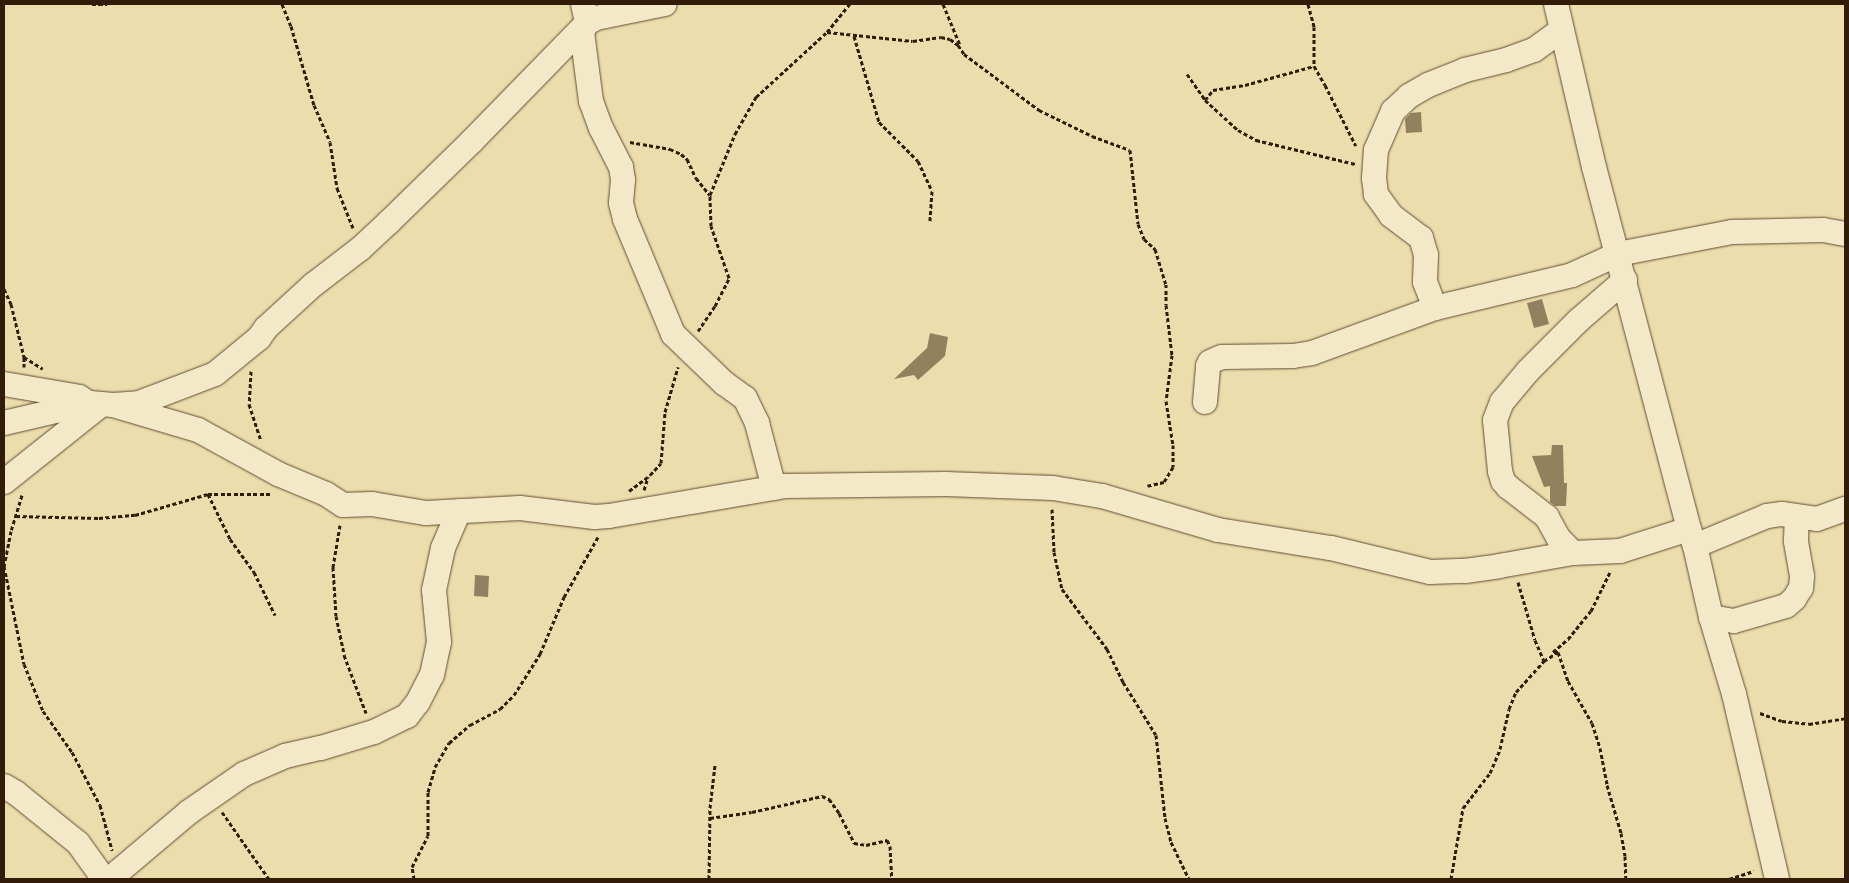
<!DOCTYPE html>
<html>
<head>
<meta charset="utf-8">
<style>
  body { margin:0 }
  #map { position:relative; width:1849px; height:883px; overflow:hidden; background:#ecddac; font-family:"IM FELL Great Primer",serif }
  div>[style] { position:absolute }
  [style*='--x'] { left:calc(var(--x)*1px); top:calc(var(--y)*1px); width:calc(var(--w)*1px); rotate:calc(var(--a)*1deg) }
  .building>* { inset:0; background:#93805e }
  .path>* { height:3px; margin-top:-1.5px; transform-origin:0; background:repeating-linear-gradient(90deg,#331b0a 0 4px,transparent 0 6.5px) }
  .roads { filter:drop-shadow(0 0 1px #614c32) drop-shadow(0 0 1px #614c32) }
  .minor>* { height:24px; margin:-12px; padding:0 12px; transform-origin:12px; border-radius:12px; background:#f3e9c9 }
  span { translate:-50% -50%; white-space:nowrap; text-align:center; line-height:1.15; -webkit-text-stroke:4px #f3e9c9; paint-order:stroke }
  .frame { position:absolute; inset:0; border:5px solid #331b0a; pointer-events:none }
</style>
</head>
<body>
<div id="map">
  <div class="building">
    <i style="clip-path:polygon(1421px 112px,1422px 132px,1406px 133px,1405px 119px,1411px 113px)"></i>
    <i style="clip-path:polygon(1542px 299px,1549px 324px,1534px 328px,1527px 303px)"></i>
    <i style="clip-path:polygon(930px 333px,948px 337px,945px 356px,918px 380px,914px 375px,894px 379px,927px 348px)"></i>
    <i style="clip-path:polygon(1552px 445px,1563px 445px,1564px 483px,1567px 483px,1566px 506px,1555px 506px,1550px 502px,1550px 486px,1544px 487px,1532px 456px,1551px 455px)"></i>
    <i style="clip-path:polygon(475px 575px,489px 576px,488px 597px,474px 596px)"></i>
  </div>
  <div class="path">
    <i style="--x:92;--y:4;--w:15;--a:0"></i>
    <i style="--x:282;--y:4;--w:24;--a:68"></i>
    <i style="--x:291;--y:26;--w:82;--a:73.8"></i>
    <i style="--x:314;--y:105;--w:40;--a:66.6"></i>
    <i style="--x:330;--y:142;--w:47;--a:81.3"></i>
    <i style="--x:337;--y:188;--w:43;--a:68.2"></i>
    <i style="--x:943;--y:4;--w:44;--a:67.5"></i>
    <i style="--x:1308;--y:4;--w:24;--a:75"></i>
    <i style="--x:1314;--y:27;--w:39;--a:90"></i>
    <i style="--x:1314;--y:66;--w:22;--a:60"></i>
    <i style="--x:1325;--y:85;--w:68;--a:63.1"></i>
    <i style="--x:827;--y:32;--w:86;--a:6"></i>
    <i style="--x:913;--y:41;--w:28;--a:-8"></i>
    <i style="--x:941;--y:37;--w:9;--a:13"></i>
    <i style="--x:950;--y:39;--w:10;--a:37"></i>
    <i style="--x:958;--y:45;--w:11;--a:56"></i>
    <i style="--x:964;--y:54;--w:94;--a:36.7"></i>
    <i style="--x:1039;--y:110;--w:59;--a:26.1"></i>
    <i style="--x:1092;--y:136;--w:40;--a:20.2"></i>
    <i style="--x:1130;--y:150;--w:74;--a:83.8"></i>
    <i style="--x:1138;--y:224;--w:16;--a:68"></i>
    <i style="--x:1144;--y:239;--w:15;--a:42"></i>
    <i style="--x:1155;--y:249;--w:37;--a:73"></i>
    <i style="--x:1166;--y:284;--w:21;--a:90"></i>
    <i style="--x:1166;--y:305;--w:50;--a:83.2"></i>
    <i style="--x:1172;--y:355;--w:46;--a:97.4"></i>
    <i style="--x:1166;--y:401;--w:45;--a:81"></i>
    <i style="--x:1173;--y:445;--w:22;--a:90"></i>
    <i style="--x:1173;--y:467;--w:17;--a:121"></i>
    <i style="--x:1164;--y:482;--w:17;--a:167"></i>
    <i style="--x:854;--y:36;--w:90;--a:73.8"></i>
    <i style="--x:879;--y:122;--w:55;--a:45"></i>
    <i style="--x:918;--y:161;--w:33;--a:65"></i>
    <i style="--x:932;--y:191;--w:31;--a:94"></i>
    <i style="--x:1187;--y:74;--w:32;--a:55"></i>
    <i style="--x:1205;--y:100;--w:45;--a:42.3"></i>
    <i style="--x:1238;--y:130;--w:21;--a:29"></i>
    <i style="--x:1256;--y:140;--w:102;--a:13.6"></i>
    <i style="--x:1205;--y:100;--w:13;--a:-51"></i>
    <i style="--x:1213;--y:90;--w:32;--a:-9"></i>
    <i style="--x:1245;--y:85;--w:72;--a:-15.4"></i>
    <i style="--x:630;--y:142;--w:41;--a:9.9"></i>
    <i style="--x:670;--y:149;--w:12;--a:24"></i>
    <i style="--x:681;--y:154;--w:8;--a:40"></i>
    <i style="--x:687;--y:159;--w:21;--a:65"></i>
    <i style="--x:696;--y:178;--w:22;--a:51"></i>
    <i style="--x:4;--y:289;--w:17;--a:65"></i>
    <i style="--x:11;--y:304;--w:55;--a:76.2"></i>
    <i style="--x:24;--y:357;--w:10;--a:90"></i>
    <i style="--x:698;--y:331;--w:30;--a:-56"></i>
    <i style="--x:715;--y:306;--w:31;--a:-63"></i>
    <i style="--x:729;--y:278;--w:55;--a:-109.1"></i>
    <i style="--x:711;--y:226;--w:31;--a:-92"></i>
    <i style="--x:710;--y:195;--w:66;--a:-67.7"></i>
    <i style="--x:735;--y:134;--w:43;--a:-60.4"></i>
    <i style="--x:756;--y:97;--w:96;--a:-42.5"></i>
    <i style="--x:827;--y:32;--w:36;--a:-51"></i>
    <i style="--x:24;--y:357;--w:22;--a:32"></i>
    <i style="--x:251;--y:371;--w:33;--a:93"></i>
    <i style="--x:249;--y:404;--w:38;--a:72"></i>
    <i style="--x:644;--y:490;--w:14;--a:-73"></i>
    <i style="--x:629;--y:491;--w:26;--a:-37"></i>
    <i style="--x:650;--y:475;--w:16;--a:-47"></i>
    <i style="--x:661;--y:463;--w:51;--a:-85.5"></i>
    <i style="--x:665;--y:412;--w:47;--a:-73.9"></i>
    <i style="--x:208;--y:494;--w:50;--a:63.9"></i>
    <i style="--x:230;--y:539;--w:41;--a:54"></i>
    <i style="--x:254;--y:572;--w:48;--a:64"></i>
    <i style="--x:22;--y:495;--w:38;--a:107"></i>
    <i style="--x:11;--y:531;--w:36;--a:101"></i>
    <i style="--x:4;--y:566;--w:100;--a:78.5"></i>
    <i style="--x:24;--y:664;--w:51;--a:68"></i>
    <i style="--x:43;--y:711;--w:50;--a:54.7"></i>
    <i style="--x:72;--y:752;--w:60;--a:62.2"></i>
    <i style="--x:100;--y:805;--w:47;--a:75.1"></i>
    <i style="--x:1052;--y:509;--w:43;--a:87.3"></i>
    <i style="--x:1054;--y:552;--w:38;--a:78"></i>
    <i style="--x:1062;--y:589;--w:75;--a:53.1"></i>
    <i style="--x:1107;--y:649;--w:37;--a:64"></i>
    <i style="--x:1123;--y:682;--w:62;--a:58.1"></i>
    <i style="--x:1156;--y:735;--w:83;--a:83.8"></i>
    <i style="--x:1165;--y:818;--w:25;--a:76"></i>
    <i style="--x:1171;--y:842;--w:41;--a:64.1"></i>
    <i style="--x:16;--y:516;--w:83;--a:1.4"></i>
    <i style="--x:99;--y:518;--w:36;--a:-5"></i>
    <i style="--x:135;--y:515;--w:76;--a:-16"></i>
    <i style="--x:208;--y:494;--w:62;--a:0"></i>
    <i style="--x:340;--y:525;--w:43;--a:99.5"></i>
    <i style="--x:333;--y:567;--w:49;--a:86.5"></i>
    <i style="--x:336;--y:616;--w:40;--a:78"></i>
    <i style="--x:344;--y:655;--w:62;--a:69.2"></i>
    <i style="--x:1518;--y:582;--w:60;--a:73.7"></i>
    <i style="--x:1535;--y:640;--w:23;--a:67"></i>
    <i style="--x:1558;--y:652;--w:31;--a:71"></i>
    <i style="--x:1568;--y:681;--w:48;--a:60.3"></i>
    <i style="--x:1592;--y:723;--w:26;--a:72"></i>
    <i style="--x:1600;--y:748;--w:38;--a:79"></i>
    <i style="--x:1607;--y:785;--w:50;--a:73.7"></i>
    <i style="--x:1621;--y:833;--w:23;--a:80"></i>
    <i style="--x:1625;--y:856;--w:23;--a:88"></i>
    <i style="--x:1760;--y:713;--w:23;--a:20"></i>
    <i style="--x:1782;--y:721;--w:27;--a:6"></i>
    <i style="--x:1809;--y:724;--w:36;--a:-9"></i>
    <i style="--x:222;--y:812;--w:82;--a:55"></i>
    <i style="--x:710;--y:818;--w:42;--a:-8.1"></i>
    <i style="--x:752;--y:812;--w:72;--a:-12.9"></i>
    <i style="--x:822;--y:796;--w:8;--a:23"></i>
    <i style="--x:829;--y:799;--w:17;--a:54"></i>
    <i style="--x:839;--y:813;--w:34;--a:63"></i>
    <i style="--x:854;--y:843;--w:12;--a:9"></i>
    <i style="--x:866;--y:845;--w:22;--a:-13"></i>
    <i style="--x:887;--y:840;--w:7;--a:63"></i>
    <i style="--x:890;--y:846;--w:33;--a:87"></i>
    <i style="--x:414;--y:879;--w:12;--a:-99"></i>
    <i style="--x:412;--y:867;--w:35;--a:-63"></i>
    <i style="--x:428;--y:836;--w:44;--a:-90"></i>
    <i style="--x:428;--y:792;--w:26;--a:-74"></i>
    <i style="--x:435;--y:767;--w:28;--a:-60"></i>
    <i style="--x:449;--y:743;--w:28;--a:-41"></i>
    <i style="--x:470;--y:725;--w:34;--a:-28"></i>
    <i style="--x:500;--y:709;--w:20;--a:-45"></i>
    <i style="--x:514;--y:695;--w:49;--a:-57.6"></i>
    <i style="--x:540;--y:654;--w:62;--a:-67.2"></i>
    <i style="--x:564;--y:597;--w:69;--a:-60.5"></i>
    <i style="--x:709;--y:879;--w:71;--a:-89.2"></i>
    <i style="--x:710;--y:808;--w:43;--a:-83.4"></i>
    <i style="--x:1451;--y:879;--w:72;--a:-80.4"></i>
    <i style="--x:1463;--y:808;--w:44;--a:-52.4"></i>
    <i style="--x:1490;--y:773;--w:26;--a:-67"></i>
    <i style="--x:1500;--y:749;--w:41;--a:-77.3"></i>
    <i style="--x:1509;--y:709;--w:18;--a:-68"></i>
    <i style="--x:1516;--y:692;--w:42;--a:-47.9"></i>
    <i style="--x:1544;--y:661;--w:17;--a:-33"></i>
    <i style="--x:1558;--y:652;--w:5;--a:180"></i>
    <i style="--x:1553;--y:652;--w:20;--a:-41"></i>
    <i style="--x:1568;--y:639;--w:36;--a:-51"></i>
    <i style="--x:1591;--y:611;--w:43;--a:-64"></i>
    <i style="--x:1729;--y:879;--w:26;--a:-18"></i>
  </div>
  <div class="roads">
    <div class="minor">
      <i style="--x:583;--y:4;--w:19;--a:78"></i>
      <i style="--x:587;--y:23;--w:10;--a:119"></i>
      <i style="--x:582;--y:32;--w:70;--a:82.6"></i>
      <i style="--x:591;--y:101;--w:29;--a:70"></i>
      <i style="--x:601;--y:128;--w:44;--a:62.9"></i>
      <i style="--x:621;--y:167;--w:13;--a:81"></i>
      <i style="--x:623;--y:180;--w:23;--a:95"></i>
      <i style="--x:621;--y:203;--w:16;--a:76"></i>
      <i style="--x:625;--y:219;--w:125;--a:67.3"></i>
      <i style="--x:673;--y:334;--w:71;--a:43.9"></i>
      <i style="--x:724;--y:383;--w:26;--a:36"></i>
      <i style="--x:745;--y:398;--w:28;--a:64"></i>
      <i style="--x:757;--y:423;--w:67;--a:75.3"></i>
      <i style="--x:1556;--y:4;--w:167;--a:76.9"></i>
      <i style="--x:1594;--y:167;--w:374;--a:75.3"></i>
      <i style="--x:1689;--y:529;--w:18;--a:71"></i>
      <i style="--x:1695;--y:546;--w:73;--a:77.3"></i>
      <i style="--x:1711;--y:617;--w:80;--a:73.4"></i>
      <i style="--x:1734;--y:694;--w:190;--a:76.9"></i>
      <i style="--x:1435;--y:308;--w:28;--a:-111"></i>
      <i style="--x:1425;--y:282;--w:27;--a:-88"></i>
      <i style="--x:1426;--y:255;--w:18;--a:-106"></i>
      <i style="--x:1421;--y:238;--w:38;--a:-143"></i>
      <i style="--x:1391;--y:215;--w:26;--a:-126"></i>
      <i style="--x:1376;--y:194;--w:16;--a:-97"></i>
      <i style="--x:1374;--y:178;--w:28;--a:-86"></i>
      <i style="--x:1376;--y:150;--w:43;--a:-66.4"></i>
      <i style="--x:1393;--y:111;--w:22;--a:-43"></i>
      <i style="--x:1409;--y:96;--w:22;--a:-30"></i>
      <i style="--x:1428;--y:85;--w:40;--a:-22"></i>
      <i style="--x:1465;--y:70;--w:42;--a:-13.7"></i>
      <i style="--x:1506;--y:60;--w:30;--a:-20"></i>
      <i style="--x:1534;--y:50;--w:34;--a:-36"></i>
      <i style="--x:4;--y:384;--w:76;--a:9.8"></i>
      <i style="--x:79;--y:397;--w:12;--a:31"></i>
      <i style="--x:1205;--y:402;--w:36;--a:-85"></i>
      <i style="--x:1208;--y:366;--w:4;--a:-63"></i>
      <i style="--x:1210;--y:362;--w:13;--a:-23"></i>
      <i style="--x:1222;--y:357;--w:71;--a:-0.8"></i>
      <i style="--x:1293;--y:356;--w:19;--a:-9"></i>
      <i style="--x:1312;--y:353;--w:131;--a:-20.1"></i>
      <i style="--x:1435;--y:308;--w:141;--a:-13.5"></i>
      <i style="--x:1572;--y:275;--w:51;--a:-24.5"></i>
      <i style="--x:1618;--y:254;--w:116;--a:-10.9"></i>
      <i style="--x:1732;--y:232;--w:91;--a:-1.3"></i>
      <i style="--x:1823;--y:230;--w:22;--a:10"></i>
      <i style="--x:113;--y:405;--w:89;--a:16.4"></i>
      <i style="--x:198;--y:430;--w:91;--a:28.8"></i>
      <i style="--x:278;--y:474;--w:52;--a:22.6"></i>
      <i style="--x:326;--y:494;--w:20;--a:33"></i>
      <i style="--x:343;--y:505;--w:29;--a:-2"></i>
      <i style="--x:372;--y:504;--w:55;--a:9.5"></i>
      <i style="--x:426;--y:513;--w:94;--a:-3"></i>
      <i style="--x:520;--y:508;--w:75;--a:6.9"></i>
      <i style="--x:594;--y:517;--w:15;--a:-4"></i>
      <i style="--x:609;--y:516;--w:179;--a:-9.7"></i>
      <i style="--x:785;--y:486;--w:161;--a:-0.7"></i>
      <i style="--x:946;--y:484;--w:107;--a:2.1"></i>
      <i style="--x:1053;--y:488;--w:50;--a:9.3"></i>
      <i style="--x:1102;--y:496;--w:121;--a:16.3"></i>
      <i style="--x:1218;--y:530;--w:114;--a:9.1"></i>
      <i style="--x:1331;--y:548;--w:102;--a:13.6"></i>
      <i style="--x:1430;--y:572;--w:35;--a:-2"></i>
      <i style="--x:1465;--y:571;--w:34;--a:-8"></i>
      <i style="--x:1499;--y:566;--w:75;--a:-10"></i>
      <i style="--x:1573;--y:553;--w:47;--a:-2.4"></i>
      <i style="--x:1620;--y:551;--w:72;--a:-17.7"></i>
      <i style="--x:4;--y:423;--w:88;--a:-13.1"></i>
      <i style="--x:90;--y:403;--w:23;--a:5"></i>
      <i style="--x:113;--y:405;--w:26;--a:-4"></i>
      <i style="--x:139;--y:403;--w:81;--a:-20.9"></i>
      <i style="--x:215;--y:374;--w:57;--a:-39.3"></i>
      <i style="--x:259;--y:338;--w:12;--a:-55"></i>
      <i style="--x:266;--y:328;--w:64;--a:-42.5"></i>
      <i style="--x:313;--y:285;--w:59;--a:-37.5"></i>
      <i style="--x:360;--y:249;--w:40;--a:-43"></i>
      <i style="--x:389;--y:222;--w:115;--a:-44.3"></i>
      <i style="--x:471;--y:142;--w:166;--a:-45.7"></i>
      <i style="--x:587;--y:23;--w:10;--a:-29"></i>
      <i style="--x:596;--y:18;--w:70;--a:-11.5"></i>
      <i style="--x:4;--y:482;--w:125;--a:-38.5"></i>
      <i style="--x:1695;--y:546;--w:78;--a:-22.6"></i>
      <i style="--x:1767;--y:516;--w:15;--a:-8"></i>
      <i style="--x:1782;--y:514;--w:35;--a:8"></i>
      <i style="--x:1817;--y:519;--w:30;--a:-20"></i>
      <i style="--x:1573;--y:553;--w:20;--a:-135"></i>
      <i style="--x:1559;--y:539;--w:25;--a:-119"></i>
      <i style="--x:1547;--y:517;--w:49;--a:-142.4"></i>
      <i style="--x:1508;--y:487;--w:8;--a:-130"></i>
      <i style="--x:1503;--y:481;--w:10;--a:-107"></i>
      <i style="--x:1500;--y:471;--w:51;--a:-95.6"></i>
      <i style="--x:1495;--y:420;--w:19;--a:-69"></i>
      <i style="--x:1502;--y:402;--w:40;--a:-50"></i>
      <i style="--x:1528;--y:371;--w:72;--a:-45"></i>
      <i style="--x:1579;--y:320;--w:61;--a:-41"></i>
      <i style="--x:1711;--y:617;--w:23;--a:10"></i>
      <i style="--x:1734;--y:621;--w:54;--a:-16.1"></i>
      <i style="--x:1786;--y:606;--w:11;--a:-41"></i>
      <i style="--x:1794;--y:599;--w:13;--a:-58"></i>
      <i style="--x:1801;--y:588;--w:12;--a:-85"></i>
      <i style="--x:1802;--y:576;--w:36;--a:-100"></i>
      <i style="--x:1796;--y:541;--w:23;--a:-88"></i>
      <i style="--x:4;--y:786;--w:14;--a:30"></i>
      <i style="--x:16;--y:793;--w:80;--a:38.9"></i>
      <i style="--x:78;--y:843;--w:44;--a:54.2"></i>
      <i style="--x:114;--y:879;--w:8;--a:-60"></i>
      <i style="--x:118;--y:872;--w:93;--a:-40.2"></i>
      <i style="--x:189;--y:812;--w:67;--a:-34.6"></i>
      <i style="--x:244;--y:774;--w:45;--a:-23.7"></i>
      <i style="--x:285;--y:756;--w:37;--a:-13"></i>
      <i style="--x:321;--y:748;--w:55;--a:-16.8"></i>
      <i style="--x:374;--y:732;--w:37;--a:-26"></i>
      <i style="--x:407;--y:716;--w:18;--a:-52"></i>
      <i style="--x:418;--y:702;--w:30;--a:-63"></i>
      <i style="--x:432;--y:675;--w:34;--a:-78"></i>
      <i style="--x:439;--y:642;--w:52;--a:-95.5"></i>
      <i style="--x:434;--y:590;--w:43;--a:-77.9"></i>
      <i style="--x:443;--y:548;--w:40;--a:-66.6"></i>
    </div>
  </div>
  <div class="frame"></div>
</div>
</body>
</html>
